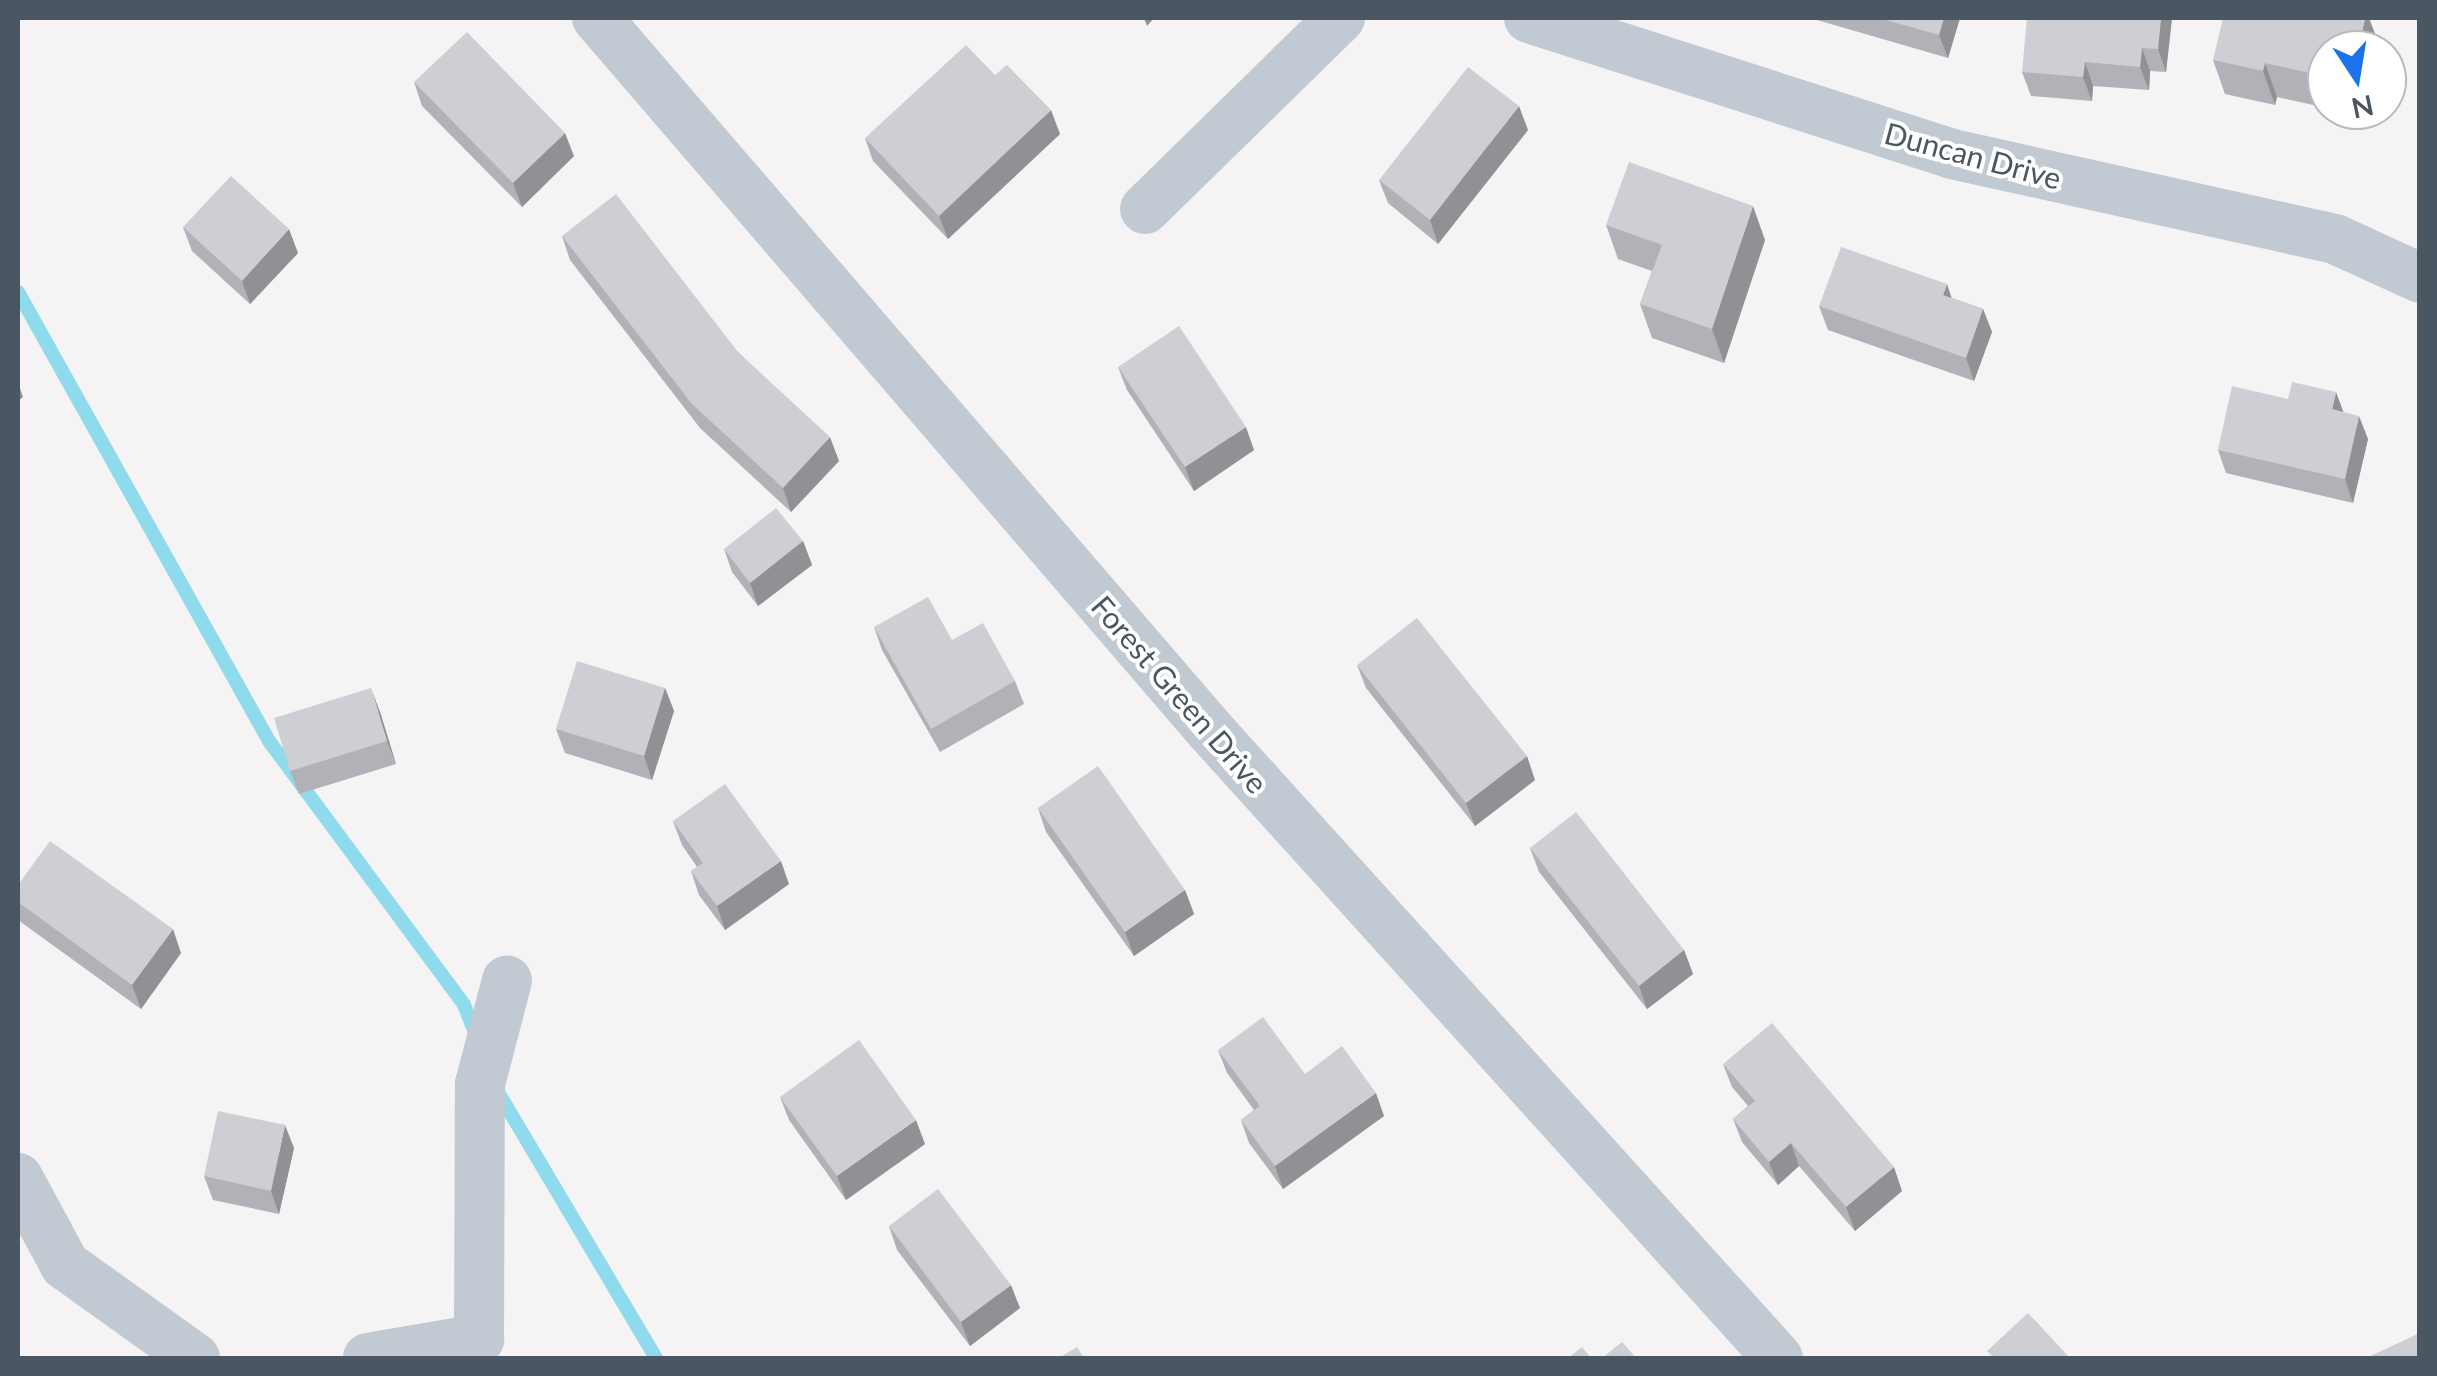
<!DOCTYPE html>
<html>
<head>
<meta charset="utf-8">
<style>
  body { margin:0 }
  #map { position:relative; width:2437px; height:1376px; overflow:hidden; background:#f5f3f3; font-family:Lato,sans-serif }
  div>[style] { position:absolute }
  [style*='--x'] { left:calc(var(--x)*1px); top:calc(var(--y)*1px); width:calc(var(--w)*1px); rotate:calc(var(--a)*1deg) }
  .stream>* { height:14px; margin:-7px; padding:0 7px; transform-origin:7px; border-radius:7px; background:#90daee }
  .street>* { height:50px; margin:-25px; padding:0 25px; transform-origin:25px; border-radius:25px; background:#c1cad2 }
  .wall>* { inset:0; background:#b0b2b7 }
  .shaded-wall>* { inset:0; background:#909195 }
  .building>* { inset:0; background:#cdcfd5 }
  span { translate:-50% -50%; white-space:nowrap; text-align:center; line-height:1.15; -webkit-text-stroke:8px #fff; paint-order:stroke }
  .street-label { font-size:30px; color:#4a5661 }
  .frame { position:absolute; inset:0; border:20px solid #4a5661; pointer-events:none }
  .north { position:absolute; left:2307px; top:30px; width:100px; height:100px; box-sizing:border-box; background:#fff; border:2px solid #b7bbc0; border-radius:50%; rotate:168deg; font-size:28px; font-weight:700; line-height:40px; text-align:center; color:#4a5661 }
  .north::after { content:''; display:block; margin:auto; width:35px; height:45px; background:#1a73e8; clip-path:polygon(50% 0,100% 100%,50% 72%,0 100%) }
</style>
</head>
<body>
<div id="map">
  <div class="stream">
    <i style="--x:18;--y:292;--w:514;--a:60.79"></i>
    <i style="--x:269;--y:741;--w:328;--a:53.5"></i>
    <i style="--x:464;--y:1005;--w:32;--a:68"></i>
    <i style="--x:498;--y:1092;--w:309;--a:59.3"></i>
  </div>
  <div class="street">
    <i style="--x:597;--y:18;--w:938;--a:49.28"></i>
    <i style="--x:1209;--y:729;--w:848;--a:47.87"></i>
    <i style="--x:1529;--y:18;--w:444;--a:17.8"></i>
    <i style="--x:1952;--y:154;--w:392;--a:12.5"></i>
    <i style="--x:2335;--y:239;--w:94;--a:24.6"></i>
    <i style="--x:1145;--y:209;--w:273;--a:-44.4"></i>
    <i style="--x:18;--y:1178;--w:99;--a:61.6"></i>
    <i style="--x:65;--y:1265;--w:160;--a:35.6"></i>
    <i style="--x:479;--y:1339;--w:255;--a:-89.8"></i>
    <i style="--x:480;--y:1084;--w:107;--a:-75.4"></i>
    <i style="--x:368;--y:1358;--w:113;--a:-9.7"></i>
  </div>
  <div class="wall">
    <i style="clip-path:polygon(1810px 18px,1960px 18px,1948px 58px)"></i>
    <i style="clip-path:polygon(2172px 18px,2166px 72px,2150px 71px,2149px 90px,2093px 86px,2092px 101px,2031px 96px,2022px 72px)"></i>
    <i style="clip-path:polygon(2379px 44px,2377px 50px,2327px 50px,2327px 108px,2277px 97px,2275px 105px,2225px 94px,2213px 60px)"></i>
    <i style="clip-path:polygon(995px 75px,1060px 134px,948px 239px,873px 161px,865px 138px)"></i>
    <i style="clip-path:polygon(414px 82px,574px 156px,522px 207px,422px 106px)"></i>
    <i style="clip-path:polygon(2334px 110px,2364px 110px,2363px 116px)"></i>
    <i style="clip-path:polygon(1528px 130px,1438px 244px,1388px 203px,1379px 180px)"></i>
    <i style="clip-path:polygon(1606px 225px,1765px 240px,1724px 363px,1652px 338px,1640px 304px,1652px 271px,1618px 259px)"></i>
    <i style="clip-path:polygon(183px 227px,298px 253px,250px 304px,192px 251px)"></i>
    <i style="clip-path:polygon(562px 236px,738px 352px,839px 461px,791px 512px,700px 428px,570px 260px)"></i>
    <i style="clip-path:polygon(1952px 298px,1983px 309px,1992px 332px,1974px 381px,1828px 330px,1819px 306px)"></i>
    <i style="clip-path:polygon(1118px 367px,1254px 450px,1194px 491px,1127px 390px)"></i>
    <i style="clip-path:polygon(2343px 412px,2368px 439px,2353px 503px,2226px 473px,2218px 450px)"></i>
    <i style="clip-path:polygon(803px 541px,812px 565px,758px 606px,732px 572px,724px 549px)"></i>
    <i style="clip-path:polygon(874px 627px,952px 640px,1015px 681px,1024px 704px,940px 752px,882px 650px)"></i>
    <i style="clip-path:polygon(1357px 665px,1535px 780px,1475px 826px,1366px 688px)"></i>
    <i style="clip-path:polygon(665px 688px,674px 711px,652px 780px,565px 753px,556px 729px)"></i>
    <i style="clip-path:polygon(380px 712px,396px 764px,299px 794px,290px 771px)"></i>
    <i style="clip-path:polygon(1038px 808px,1185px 890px,1194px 914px,1134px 956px,1046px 832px)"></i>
    <i style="clip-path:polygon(673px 821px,789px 884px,725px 930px,699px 895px,691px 871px,697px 867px,682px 845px)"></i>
    <i style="clip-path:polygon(1530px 848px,1684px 950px,1693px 974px,1647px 1009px,1539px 872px)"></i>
    <i style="clip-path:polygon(18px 885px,181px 953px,141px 1009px,18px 920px)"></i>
    <i style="clip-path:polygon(1218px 1050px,1305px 1074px,1384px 1116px,1283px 1189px,1249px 1143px,1241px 1120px,1254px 1110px,1227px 1073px)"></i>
    <i style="clip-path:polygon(1723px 1064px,1902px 1191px,1855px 1231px,1799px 1166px,1778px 1185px,1742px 1142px,1733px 1119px,1748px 1106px,1732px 1087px)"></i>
    <i style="clip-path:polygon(780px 1097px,925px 1144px,846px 1200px,789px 1120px)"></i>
    <i style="clip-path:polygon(294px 1148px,279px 1214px,213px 1200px,204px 1176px)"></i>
    <i style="clip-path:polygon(889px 1226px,1020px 1308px,970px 1346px,897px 1250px)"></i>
  </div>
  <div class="shaded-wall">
    <i style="clip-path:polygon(1144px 18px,1154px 18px,1147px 26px)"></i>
    <i style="clip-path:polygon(1944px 18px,1960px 18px,1948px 58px,1939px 35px)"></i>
    <i style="clip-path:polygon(2161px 18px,2172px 18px,2166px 72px,2158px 49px)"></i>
    <i style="clip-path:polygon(2365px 18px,2369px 18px,2379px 44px,2377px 50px,2358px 50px)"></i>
    <i style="clip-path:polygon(2142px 48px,2150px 71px,2149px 90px,2140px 67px)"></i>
    <i style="clip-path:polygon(2085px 62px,2093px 86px,2092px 101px,2083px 77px)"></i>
    <i style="clip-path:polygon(2265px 63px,2277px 97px,2275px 105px,2263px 71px)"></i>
    <i style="clip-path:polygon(1519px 106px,1528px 130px,1438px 244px,1430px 220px)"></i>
    <i style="clip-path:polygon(1051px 110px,1060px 134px,948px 239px,939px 216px)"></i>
    <i style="clip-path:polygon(565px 133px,574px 156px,522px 207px,513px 183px)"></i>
    <i style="clip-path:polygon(1753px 206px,1765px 240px,1724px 363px,1712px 329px)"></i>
    <i style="clip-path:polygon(289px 229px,298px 253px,250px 304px,242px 281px)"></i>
    <i style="clip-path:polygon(1947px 284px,1955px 308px,1943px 295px)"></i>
    <i style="clip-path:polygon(1983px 309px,1992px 332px,1974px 381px,1966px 358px)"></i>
    <i style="clip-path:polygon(18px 383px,23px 397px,18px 401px)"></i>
    <i style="clip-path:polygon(2336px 392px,2345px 416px,2332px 409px)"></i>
    <i style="clip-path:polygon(2359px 416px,2368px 439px,2353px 503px,2345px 479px)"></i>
    <i style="clip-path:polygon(1246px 427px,1254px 450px,1194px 491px,1185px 467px)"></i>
    <i style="clip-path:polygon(830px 437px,839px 461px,791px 512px,783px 488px)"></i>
    <i style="clip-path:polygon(803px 541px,812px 565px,758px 606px,750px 583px)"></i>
    <i style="clip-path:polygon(371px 688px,380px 712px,396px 764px,387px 741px)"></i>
    <i style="clip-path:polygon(665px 688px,674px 711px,652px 780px,644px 756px)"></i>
    <i style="clip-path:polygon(1527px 756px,1535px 780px,1475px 826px,1466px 803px)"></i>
    <i style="clip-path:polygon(781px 861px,789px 884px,725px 930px,717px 906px)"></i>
    <i style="clip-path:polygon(1185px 890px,1194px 914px,1134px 956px,1125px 932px)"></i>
    <i style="clip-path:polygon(173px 929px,181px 953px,141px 1009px,132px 985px)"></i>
    <i style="clip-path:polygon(1684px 950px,1693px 974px,1647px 1009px,1639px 986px)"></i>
    <i style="clip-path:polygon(1376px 1093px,1384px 1116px,1283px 1189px,1275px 1166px)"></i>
    <i style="clip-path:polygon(916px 1120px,925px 1144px,846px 1200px,837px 1176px)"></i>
    <i style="clip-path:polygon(285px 1125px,294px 1148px,279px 1214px,271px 1191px)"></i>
    <i style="clip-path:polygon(1791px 1143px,1799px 1166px,1778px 1185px,1769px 1162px)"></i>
    <i style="clip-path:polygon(1894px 1167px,1902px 1191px,1855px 1231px,1846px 1207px)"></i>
    <i style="clip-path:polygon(1011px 1285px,1020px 1308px,970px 1346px,961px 1322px)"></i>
  </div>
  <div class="building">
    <i style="clip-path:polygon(1879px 18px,1944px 18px,1939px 35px)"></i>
    <i style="clip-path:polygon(2027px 18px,2161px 18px,2158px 49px,2142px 48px,2140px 67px,2085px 62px,2083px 77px,2022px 72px)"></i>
    <i style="clip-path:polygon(2223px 18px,2365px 18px,2358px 50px,2327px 50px,2327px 77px,2265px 63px,2263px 71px,2213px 60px)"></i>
    <i style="clip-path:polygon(467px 32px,565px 133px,513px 183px,414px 82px)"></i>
    <i style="clip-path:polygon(966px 45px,995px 75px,1007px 65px,1051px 110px,939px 216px,865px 138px)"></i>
    <i style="clip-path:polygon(1468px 67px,1519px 106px,1430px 220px,1379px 180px)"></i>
    <i style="clip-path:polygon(1629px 162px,1753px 206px,1712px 329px,1640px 304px,1662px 245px,1606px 225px)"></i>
    <i style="clip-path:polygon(231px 176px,289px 229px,242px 281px,183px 227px)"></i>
    <i style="clip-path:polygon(616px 194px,738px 352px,830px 437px,783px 488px,692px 404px,562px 236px)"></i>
    <i style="clip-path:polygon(1841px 247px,1947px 284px,1943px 295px,1983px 309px,1966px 358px,1819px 306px)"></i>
    <i style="clip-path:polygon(1179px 326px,1246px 427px,1185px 467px,1118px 367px)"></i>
    <i style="clip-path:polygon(2292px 382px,2336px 392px,2332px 409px,2359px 416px,2345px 479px,2218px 450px,2232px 386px,2288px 399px)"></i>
    <i style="clip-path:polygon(776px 508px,803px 541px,750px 583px,724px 549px)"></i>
    <i style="clip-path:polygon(928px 597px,952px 640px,983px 623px,1015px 681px,931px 729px,874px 627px)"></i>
    <i style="clip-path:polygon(1417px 618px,1527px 756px,1466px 803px,1357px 665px)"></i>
    <i style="clip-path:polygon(577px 661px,665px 688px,644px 756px,556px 729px)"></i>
    <i style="clip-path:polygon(371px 688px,387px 741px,290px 771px,274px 718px)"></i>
    <i style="clip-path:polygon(1098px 766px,1185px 890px,1125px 932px,1038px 808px)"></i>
    <i style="clip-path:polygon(725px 784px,781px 861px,717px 906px,691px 871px,703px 863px,673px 821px)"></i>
    <i style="clip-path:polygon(1576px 812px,1684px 950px,1639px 986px,1530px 848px)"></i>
    <i style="clip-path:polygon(50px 841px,173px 929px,132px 985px,18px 902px,18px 885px)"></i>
    <i style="clip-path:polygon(1263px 1017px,1305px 1074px,1342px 1046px,1376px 1093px,1275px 1166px,1241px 1120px,1260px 1106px,1218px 1050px)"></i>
    <i style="clip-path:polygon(1772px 1023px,1894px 1167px,1846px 1207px,1791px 1143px,1769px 1162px,1733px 1119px,1755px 1101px,1723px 1064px)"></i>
    <i style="clip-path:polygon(859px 1040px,916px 1120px,837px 1176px,780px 1097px)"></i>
    <i style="clip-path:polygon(218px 1111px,285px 1125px,271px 1191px,204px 1176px)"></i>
    <i style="clip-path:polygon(938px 1189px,1011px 1285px,961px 1322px,889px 1226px)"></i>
    <i style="clip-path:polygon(2028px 1313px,2070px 1358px,1994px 1358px,1987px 1351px)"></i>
    <i style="clip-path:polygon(2420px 1333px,2420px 1358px,2366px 1358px)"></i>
    <i style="clip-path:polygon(1622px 1342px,1636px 1358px,1602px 1358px)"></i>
    <i style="clip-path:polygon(1077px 1347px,1084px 1358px,1059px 1358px)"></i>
    <i style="clip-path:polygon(1582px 1347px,1591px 1358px,1568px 1358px)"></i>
  </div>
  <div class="street-label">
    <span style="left:1973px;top:155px;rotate:15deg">Duncan Drive</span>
    <span style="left:1180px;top:694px;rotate:49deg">Forest Green Drive</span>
  </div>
  <div class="frame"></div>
  <div class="north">N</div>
</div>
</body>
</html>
